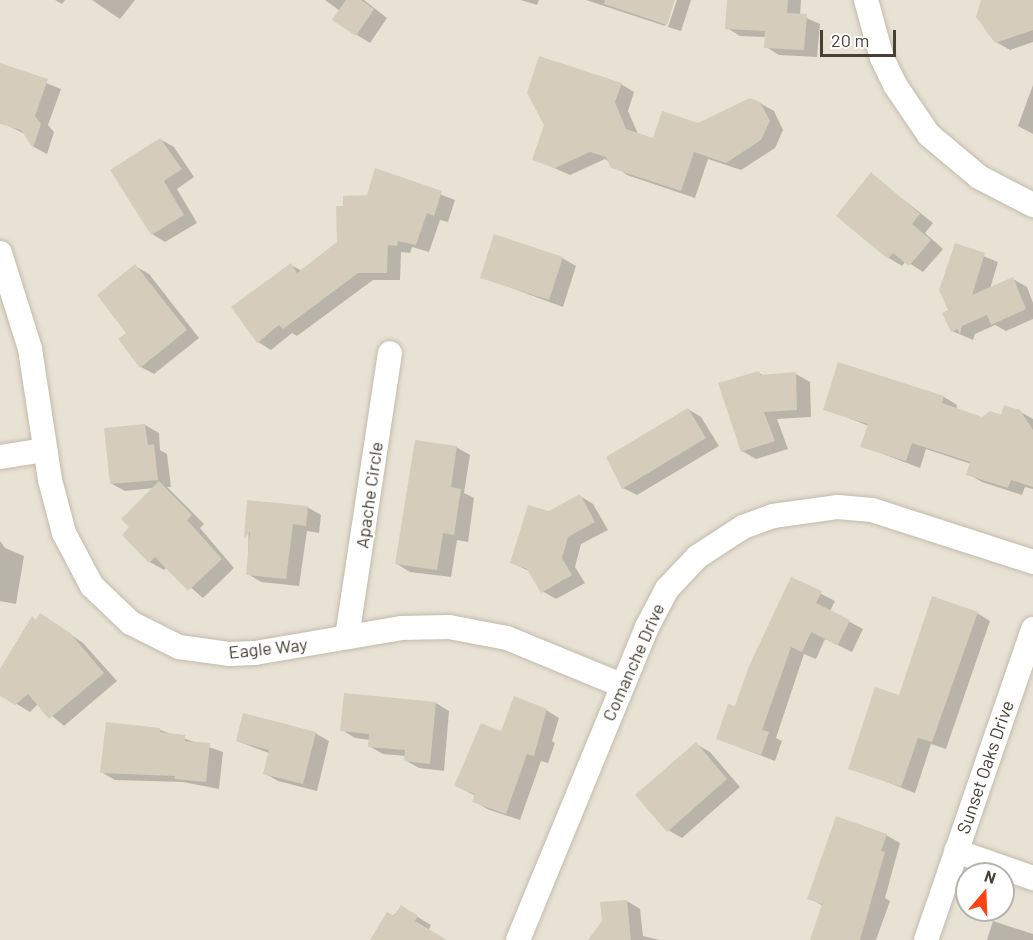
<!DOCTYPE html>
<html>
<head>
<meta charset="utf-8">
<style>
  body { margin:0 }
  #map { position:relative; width:1033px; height:940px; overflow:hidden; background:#f3f0e6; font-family:Barlow,sans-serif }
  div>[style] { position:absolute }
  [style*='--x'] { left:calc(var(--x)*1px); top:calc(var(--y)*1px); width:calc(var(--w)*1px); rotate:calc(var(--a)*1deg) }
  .residential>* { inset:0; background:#e8e2d4 }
  .shadow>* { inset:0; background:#0003 }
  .building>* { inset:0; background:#d5ccbb }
  .roads { filter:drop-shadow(0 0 2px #c2bbab) drop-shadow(0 0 2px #c2bbab) }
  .minor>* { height:24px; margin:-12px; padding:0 12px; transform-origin:12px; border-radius:12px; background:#fff }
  span { translate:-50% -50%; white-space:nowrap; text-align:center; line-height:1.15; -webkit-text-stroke:4.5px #fff; paint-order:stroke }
  .street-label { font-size:18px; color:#464035 }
  .north { position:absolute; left:955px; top:862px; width:60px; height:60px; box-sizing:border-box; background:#fff; border:2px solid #b5b3ae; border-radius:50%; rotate:19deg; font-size:16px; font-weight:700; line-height:24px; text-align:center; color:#464035 }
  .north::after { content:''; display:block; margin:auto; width:21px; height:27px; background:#ff4211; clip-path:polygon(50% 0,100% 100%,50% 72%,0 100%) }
  .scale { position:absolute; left:820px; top:30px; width:76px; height:27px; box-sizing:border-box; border:3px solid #464035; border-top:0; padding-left:8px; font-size:18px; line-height:21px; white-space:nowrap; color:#464035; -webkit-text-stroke:4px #fff; paint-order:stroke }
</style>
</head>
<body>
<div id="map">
  <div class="residential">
    <i style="clip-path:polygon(evenodd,0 0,1033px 0,1033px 940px,0 940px,0 0,967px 874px,1003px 874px,1003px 910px,967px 910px,967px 874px)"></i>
  </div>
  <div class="shadow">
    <i style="clip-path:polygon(55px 0,65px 0,62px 4px)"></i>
    <i style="clip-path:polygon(92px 0,135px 0,120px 19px)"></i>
    <i style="clip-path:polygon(325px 0,364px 0,387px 18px,370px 43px,357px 35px,340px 11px)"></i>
    <i style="clip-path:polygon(521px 0,539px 0,537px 5px)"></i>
    <i style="clip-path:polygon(586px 0,673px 0,665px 26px)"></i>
    <i style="clip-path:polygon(677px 0,691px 0,681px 31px,668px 27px)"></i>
    <i style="clip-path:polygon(728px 0,801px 0,800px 15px,820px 24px,817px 57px,779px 55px,766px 47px,766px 37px,740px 36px,727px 28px)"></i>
    <i style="clip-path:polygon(982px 0,1033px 0,1033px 42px,1010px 50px,996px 42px)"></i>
    <i style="clip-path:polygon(0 65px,61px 89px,48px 125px,54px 132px,47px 154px,34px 147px,25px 134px,2px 123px)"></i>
    <i style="clip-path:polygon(621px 84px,634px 92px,628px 111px,638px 134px,654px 139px,760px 103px,774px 111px,783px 130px,775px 148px,741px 170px,708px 159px,695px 198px,627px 175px,605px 159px,570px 175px,534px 159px)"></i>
    <i style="clip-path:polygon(1033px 85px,1033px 134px,1018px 126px)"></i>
    <i style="clip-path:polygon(160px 139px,174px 147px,194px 177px,177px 189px,197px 223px,165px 242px,152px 234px)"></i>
    <i style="clip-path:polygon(376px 170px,455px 200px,448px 222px,440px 220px,429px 252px,412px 247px,410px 253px,401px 252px,400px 280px,373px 280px,297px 336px,292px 333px,271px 350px,258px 342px,291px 265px,302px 271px,339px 242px,345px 208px,368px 196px)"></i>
    <i style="clip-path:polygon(871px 174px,933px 223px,925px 233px,943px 249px,923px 272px,906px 261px,902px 266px,889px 258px,838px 216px)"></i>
    <i style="clip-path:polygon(956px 245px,998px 262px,990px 289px,1013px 279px,1027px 287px,1033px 303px,1033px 319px,1006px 331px,995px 325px,975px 334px,973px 340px,952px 331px)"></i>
    <i style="clip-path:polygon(562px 258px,576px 266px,563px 307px,482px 277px)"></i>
    <i style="clip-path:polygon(135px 266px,149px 274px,199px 338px,154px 374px,141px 367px,129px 333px)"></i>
    <i style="clip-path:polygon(839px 364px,944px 397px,957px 405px,956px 410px,983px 418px,1019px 411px,1033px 419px,1033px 489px,1025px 487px,1022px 495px,982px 482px,968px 474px,971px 464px,926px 449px,920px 468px,862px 446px,869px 426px,825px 409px)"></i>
    <i style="clip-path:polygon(759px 373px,764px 376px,796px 374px,810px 382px,811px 417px,777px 419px,788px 449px,756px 459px,742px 451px)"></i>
    <i style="clip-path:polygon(688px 409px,701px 417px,719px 446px,637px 495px,623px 488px)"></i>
    <i style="clip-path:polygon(145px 425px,159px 433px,160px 450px,167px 454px,171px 487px,167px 487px,204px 524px,200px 528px,234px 568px,203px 598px,167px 567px,164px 570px,150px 562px,124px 535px,154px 488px,125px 491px,112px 484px)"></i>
    <i style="clip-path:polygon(456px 447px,470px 455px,464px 493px,474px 498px,468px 542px,457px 540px,451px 577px,410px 572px,397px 564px)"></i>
    <i style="clip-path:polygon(580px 496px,593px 504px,608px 530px,581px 544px,575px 567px,585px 583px,556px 599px,542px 591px,531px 572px,512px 563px,549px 513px)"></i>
    <i style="clip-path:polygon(249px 502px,307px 507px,321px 515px,319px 533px,307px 531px,299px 586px,261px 582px,248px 574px)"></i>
    <i style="clip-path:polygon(0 541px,5px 548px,24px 556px,16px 604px,0 601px)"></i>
    <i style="clip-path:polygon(792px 579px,835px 601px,830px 611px,863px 629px,852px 652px,825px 639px,816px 659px,804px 654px,776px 738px,782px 741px,775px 761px,718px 739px,736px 708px)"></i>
    <i style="clip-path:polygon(977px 613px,990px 621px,946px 749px,931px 744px,915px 793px,850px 768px,900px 697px)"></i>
    <i style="clip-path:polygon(37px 621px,54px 623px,83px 643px,117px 681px,64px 726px,38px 704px,30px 712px,0 694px,0 672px)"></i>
    <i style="clip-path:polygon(436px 703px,449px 711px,444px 771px,419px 768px,405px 760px,406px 756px,383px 754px,369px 746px,370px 740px,355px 738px,342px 730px)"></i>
    <i style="clip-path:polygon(546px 710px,559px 718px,552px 741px,555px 743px,548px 763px,541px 761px,520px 820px,487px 809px,474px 801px,476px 796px,456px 786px,502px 733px)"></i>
    <i style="clip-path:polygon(160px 730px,223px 752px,219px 789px,183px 782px,115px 780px,101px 772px)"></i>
    <i style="clip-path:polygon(315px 733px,329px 741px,317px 791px,278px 781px,264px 773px,269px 753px,237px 741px)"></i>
    <i style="clip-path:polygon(696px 744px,710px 752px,740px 787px,682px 838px,668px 830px)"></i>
    <i style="clip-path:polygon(886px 835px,900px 843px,885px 898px,890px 901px,876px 940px,812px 940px,823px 906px,809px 898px)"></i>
    <i style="clip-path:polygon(627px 901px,640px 909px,643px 936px,660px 940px,590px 940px)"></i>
    <i style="clip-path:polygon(401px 907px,431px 925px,428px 931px,444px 940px,372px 940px)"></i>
    <i style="clip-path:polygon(993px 921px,1033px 934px,1033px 940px,987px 940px)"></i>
  </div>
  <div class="building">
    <i style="clip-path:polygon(346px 0,361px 0,374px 9px,356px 36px,332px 20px)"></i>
    <i style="clip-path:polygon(605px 0,675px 0,667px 25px,604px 4px)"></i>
    <i style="clip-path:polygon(727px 0,788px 0,787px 13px,807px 14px,804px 50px,764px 48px,765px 31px,725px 29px)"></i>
    <i style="clip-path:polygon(981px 0,1033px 0,1033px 30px,995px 43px,976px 17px)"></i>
    <i style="clip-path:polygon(539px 56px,622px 83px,615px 102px,626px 129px,653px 138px,662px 111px,698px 123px,750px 98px,760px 102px,770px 121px,761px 140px,726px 163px,694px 152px,681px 191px,611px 168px,606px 157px,590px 152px,555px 168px,532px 160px,544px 125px,527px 93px)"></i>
    <i style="clip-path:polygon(0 63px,48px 79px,35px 116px,41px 124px,33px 148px,21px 130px,0 124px)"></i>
    <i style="clip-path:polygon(160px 138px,182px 169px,164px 181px,184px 215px,151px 235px,110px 170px)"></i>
    <i style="clip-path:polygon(375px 168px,442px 191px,434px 216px,427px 213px,416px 245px,398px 241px,397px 246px,388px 245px,387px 273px,358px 273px,283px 329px,279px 325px,257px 343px,231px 307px,291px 263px,297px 273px,337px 242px,336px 206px,343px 206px,343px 196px,367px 195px)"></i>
    <i style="clip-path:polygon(871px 172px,920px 214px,912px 224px,931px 240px,909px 266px,893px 253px,888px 259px,836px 216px)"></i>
    <i style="clip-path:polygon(494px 234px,563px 257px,549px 300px,480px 278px)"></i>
    <i style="clip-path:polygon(955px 243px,985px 253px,972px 295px,1013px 277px,1026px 309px,991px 325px,987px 315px,962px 326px,960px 334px,957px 329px,951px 332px,942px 313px,948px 310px,939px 290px)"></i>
    <i style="clip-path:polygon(135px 264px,187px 330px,140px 368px,118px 339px,126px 333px,97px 295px)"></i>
    <i style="clip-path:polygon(838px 362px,944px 396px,942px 403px,982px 417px,990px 411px,1001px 415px,1004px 405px,1020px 410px,1033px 430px,1033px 487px,1011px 480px,1008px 488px,966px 475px,970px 462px,912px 443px,906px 461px,860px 447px,868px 424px,823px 410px)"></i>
    <i style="clip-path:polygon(759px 371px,760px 375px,796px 372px,797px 410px,764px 412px,775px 441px,741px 452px,718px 383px)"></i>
    <i style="clip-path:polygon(688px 408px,706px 438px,622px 489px,606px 457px)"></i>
    <i style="clip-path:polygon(145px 424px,148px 445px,154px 444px,158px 480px,110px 484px,104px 428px)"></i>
    <i style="clip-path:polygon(415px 440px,457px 446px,451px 487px,461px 489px,454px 535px,443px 533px,437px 570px,395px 564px)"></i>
    <i style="clip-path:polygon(159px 481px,192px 515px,187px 520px,222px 559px,188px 591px,155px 557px,149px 563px,122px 535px,129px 527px,121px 519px)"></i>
    <i style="clip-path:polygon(580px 494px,595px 522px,568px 537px,562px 558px,572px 575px,541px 593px,527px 569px,510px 563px,528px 505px,549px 511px)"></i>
    <i style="clip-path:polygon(247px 500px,308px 506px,306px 526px,293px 524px,286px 579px,246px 575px,250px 532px,244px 539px)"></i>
    <i style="clip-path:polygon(791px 577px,822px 591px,816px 603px,850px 620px,838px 645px,811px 632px,802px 652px,791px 647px,762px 730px,769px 732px,761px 755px,716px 739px,728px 704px,735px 706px,749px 666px)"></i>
    <i style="clip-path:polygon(932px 596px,978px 612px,932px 742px,918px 738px,901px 787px,848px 769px,875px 687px,899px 695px)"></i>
    <i style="clip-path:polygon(40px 613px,70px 633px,104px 673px,49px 719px,28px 694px,15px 705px,0 696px,0 669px,32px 616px,36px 620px)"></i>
    <i style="clip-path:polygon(344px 693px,436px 702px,430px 764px,404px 761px,405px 750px,368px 747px,369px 734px,340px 731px)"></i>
    <i style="clip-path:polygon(514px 696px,547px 709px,534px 756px,527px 754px,506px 814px,472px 802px,475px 794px,454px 786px,481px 723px,501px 731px)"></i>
    <i style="clip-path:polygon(243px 713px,316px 732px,303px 784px,263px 774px,269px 750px,236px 741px)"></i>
    <i style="clip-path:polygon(106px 722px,160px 728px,160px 732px,185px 735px,185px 741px,210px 743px,206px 782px,174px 779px,175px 776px,100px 773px)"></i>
    <i style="clip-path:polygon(696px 742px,727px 779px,667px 832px,635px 795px)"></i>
    <i style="clip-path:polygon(836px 816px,887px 834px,881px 851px,885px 852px,860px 940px,810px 940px,822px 904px,807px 899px)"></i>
    <i style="clip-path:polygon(627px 900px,631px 940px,588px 940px,602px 921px,600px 902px)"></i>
    <i style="clip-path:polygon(401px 905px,418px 916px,415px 921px,447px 940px,370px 940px,387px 912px,394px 916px)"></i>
  </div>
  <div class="roads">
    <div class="minor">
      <i style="--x:866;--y:0;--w:60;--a:74.6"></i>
      <i style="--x:882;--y:58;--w:30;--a:64"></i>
      <i style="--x:895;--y:85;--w:60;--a:55.8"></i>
      <i style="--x:929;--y:135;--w:65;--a:40"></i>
      <i style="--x:979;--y:177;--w:61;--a:27.4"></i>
      <i style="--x:0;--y:253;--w:101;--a:72.6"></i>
      <i style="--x:30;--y:349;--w:133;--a:81.3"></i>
      <i style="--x:50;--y:480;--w:55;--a:75.2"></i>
      <i style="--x:64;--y:533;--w:60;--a:62.2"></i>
      <i style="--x:92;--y:586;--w:54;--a:43.5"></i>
      <i style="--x:131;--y:623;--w:54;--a:26.6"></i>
      <i style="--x:179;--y:647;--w:50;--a:8"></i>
      <i style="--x:229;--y:654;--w:26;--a:-2"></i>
      <i style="--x:255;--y:653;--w:148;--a:-9.7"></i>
      <i style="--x:401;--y:628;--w:48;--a:-1.2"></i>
      <i style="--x:449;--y:627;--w:59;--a:10.7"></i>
      <i style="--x:507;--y:638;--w:123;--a:22.4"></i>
      <i style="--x:0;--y:457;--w:46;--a:-8.8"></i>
      <i style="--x:347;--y:637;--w:287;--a:-81.4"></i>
      <i style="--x:956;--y:851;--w:82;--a:19.3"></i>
      <i style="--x:518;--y:940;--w:339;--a:-67.6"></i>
      <i style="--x:647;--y:627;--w:43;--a:-62.2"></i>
      <i style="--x:667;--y:589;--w:44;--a:-46.8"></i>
      <i style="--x:697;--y:557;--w:55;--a:-33.1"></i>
      <i style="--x:743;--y:527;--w:32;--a:-20"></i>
      <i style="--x:773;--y:516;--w:66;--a:-7.9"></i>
      <i style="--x:838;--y:507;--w:34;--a:5"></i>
      <i style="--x:872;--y:510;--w:169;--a:17.9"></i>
      <i style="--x:926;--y:940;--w:329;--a:-71"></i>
    </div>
  </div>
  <div class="street-label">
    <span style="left:369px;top:495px;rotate:-82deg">Apache Circle</span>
    <span style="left:268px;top:648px;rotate:-6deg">Eagle Way</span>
    <span style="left:633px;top:662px;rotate:-66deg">Comanche Drive</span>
    <span style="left:985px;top:767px;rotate:-71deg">Sunset Oaks Drive</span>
  </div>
  <div class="north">N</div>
  <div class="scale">20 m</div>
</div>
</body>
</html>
